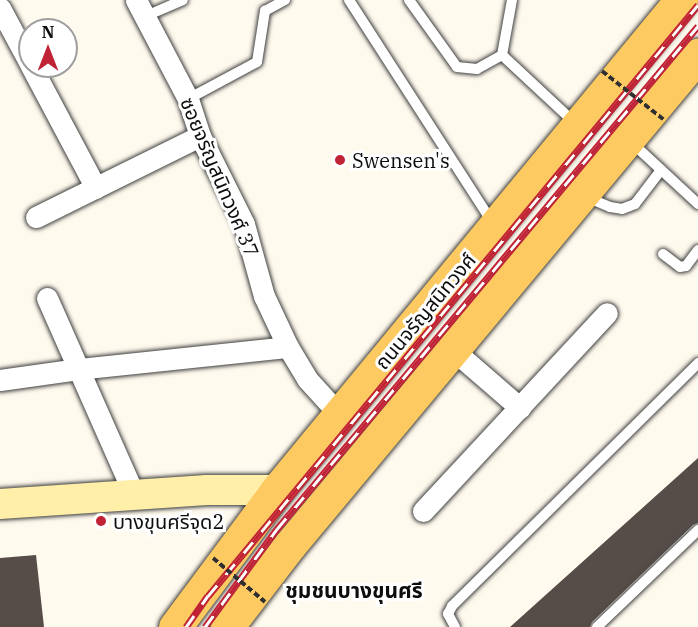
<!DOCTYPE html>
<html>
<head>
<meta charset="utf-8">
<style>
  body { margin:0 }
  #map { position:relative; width:698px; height:627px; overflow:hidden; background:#fffaee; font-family:"IBM Plex Serif","Noto Sans Thai",serif }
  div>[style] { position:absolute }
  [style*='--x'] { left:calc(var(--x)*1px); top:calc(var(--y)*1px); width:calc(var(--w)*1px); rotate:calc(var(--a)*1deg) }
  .building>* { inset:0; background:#564d49 }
  .roads { filter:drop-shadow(0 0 2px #404040) drop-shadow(0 0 2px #404040) }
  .lane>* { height:10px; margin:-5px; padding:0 5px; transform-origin:5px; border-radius:5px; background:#fff }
  .street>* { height:21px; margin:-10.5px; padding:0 10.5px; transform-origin:10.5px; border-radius:10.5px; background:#fff }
  .secondary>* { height:30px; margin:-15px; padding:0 15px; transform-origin:15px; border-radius:15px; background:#ffefa9 }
  .primary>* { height:33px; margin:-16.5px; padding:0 16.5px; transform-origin:16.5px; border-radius:16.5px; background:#fcca61 }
  .rail>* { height:7px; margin-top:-3.5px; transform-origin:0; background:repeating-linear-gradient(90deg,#fff 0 14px,#c12236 0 28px); box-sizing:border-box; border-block:2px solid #c12236 }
  .path-bridge>* { height:4px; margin-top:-2px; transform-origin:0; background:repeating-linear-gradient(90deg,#2f2f2f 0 6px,transparent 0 9px) }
  .dots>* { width:16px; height:16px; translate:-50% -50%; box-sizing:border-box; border:3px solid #fff; border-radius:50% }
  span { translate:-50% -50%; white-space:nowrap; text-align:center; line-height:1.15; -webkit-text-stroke:6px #fff; paint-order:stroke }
  .poi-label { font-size:20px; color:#0d0d0d }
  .left { translate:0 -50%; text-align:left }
  .street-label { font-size:20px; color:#0d0d0d }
  .neighbourhood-label { font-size:21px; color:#0d0d0d; font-weight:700 }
  .north { position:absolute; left:18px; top:18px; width:60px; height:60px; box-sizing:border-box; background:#fff; border:2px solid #9e9e9e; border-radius:50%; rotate:0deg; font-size:16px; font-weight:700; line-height:24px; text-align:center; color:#0d0d0d }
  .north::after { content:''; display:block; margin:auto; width:21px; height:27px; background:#c12236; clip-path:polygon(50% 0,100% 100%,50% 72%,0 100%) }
</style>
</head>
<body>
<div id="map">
  <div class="building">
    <i style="clip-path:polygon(698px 458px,698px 523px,693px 525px,592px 622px,590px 627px,510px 627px)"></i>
    <i style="clip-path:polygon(36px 555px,44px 627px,0 627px,0 558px)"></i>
  </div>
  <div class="roads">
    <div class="lane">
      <i style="--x:349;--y:0;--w:264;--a:57.2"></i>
      <i style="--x:409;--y:0;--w:82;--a:54.4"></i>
      <i style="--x:457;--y:67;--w:20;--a:6"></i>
      <i style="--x:477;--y:69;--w:29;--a:-29"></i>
      <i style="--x:512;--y:0;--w:56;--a:100.3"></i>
      <i style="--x:502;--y:55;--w:100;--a:43"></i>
      <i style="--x:146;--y:16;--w:40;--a:-23.4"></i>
      <i style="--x:188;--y:99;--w:78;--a:-28.2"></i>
      <i style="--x:257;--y:62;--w:52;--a:-81.1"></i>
      <i style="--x:265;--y:11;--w:23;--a:-29"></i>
      <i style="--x:630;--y:141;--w:93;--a:42.8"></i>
      <i style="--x:584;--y:196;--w:28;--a:23"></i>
      <i style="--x:610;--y:207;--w:12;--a:9"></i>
      <i style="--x:622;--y:209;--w:14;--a:-21"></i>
      <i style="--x:635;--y:204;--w:43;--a:-52.6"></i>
      <i style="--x:663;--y:254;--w:21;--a:37"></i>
      <i style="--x:680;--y:267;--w:6;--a:-9"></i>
      <i style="--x:686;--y:266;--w:20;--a:-53"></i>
      <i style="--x:455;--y:627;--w:15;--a:-118"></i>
      <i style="--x:448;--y:614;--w:9;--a:-63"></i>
      <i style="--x:452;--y:606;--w:346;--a:-44.6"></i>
      <i style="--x:597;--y:627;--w:140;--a:-43.8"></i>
    </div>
    <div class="street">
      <i style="--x:136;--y:0;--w:112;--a:62.3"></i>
      <i style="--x:188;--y:99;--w:39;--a:72"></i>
      <i style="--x:200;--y:136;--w:98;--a:63.4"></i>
      <i style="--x:244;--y:224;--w:75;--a:74.5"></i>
      <i style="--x:264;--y:296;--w:56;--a:64.8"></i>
      <i style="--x:288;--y:347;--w:37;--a:59"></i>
      <i style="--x:307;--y:379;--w:47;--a:47.6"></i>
      <i style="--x:0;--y:8;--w:64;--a:61.8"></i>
      <i style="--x:31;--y:66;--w:138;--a:62"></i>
      <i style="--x:36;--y:217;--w:183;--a:-26.3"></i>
      <i style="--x:47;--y:298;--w:214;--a:66.1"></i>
      <i style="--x:452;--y:349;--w:90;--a:40.9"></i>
      <i style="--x:0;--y:380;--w:79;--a:-8"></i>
      <i style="--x:78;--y:369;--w:211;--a:-6"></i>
      <i style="--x:423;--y:511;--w:270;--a:-47.1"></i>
    </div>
    <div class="secondary">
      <i style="--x:0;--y:504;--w:207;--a:-3.9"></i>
      <i style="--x:207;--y:490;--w:70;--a:0"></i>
    </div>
    <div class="primary">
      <i style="--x:175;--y:627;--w:171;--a:-53.3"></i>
      <i style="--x:277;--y:490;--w:635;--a:-50.49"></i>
      <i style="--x:227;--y:627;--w:103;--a:-52.5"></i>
      <i style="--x:290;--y:545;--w:638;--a:-50.22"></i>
    </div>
  </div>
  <div class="rail">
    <i style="--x:186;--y:627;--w:38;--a:-55"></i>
    <i style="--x:208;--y:596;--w:768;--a:-50.34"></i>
    <i style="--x:205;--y:627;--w:122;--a:-53.7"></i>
    <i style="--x:277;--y:529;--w:656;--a:-50.07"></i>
  </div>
  <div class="path-bridge">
    <i style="--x:602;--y:71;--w:78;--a:38.2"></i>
    <i style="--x:213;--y:558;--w:68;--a:40.2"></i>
  </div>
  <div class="dots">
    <i style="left:340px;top:160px;background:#c12236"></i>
    <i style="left:101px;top:521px;background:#c12236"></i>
  </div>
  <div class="poi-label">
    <span class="left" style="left:352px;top:160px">Swensen's</span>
    <span class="left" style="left:113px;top:521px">บางขุนศรีจุด2</span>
  </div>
  <div class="street-label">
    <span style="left:220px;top:177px;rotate:67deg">ซอยจรัญสนิทวงศ์ 37</span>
    <span style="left:425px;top:311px;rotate:-50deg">ถนนจรัญสนิทวงศ์</span>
  </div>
  <div class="neighbourhood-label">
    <span style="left:354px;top:590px">ชุมชนบางขุนศรี</span>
  </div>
  <div class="north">N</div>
</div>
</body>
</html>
